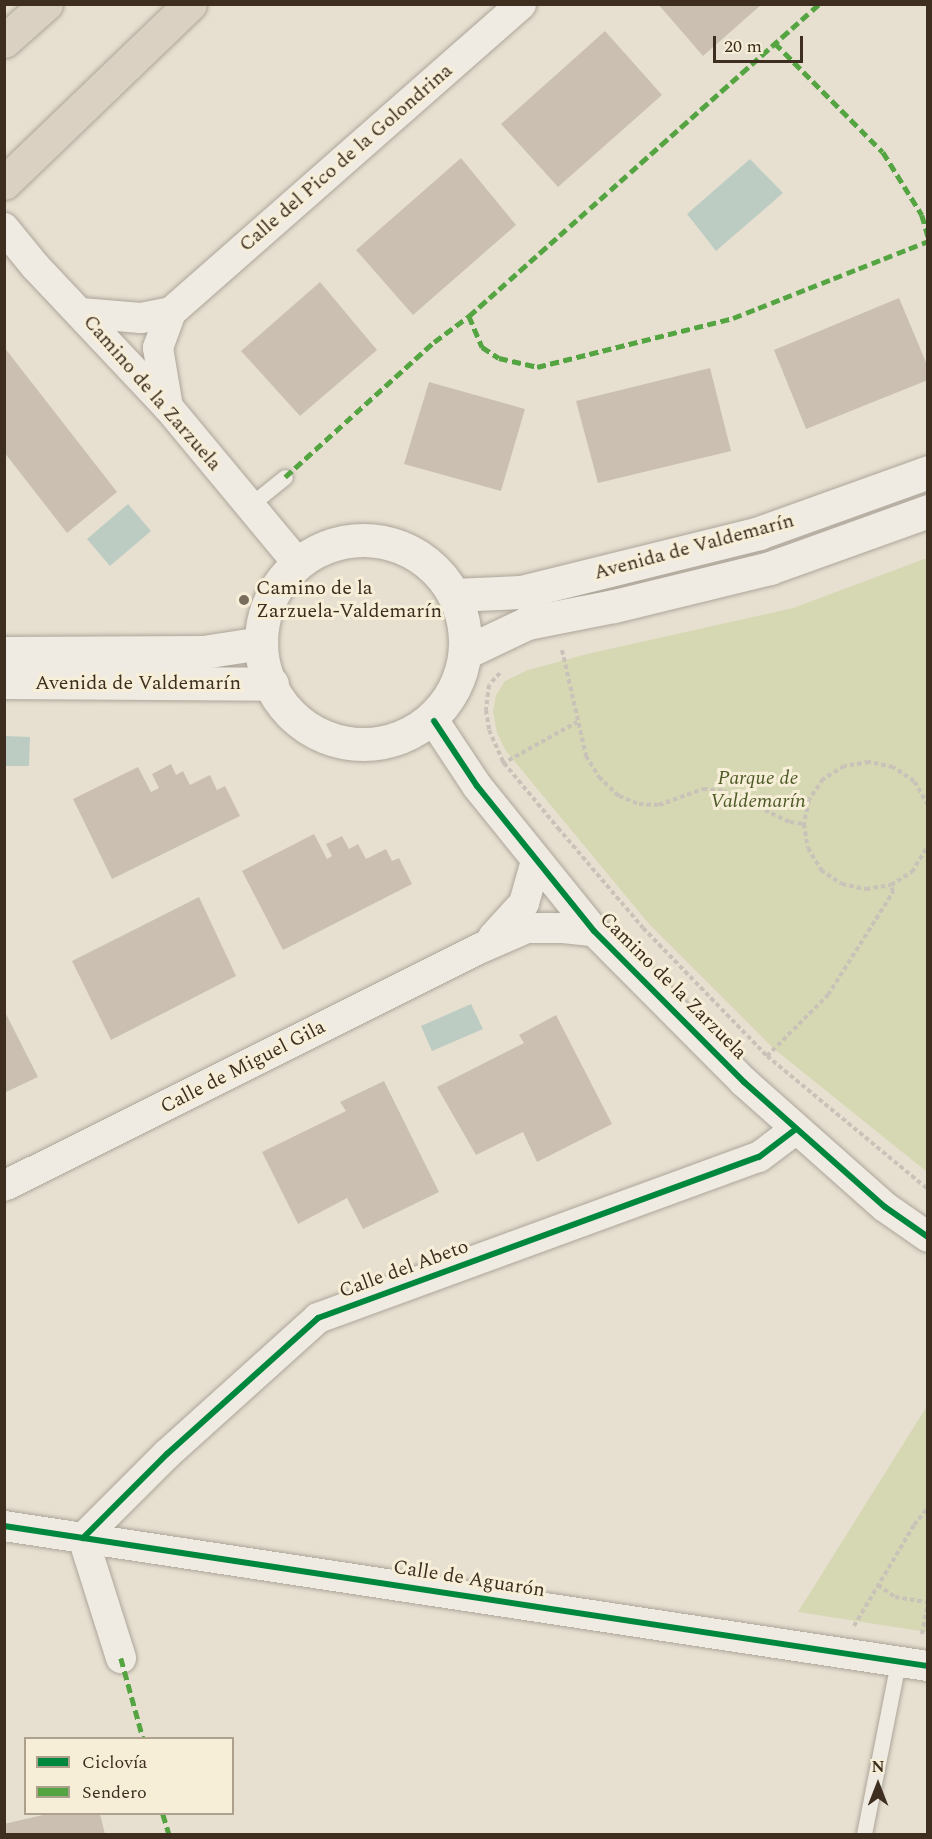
<!DOCTYPE html>
<html>
<head>
<meta charset="utf-8">
<style>
  body { margin:0 }
  #map { position:relative; width:932px; height:1839px; overflow:hidden; background:#e7e0d1; font-family:Spectral,serif }
  div>[style] { position:absolute }
  [style*='--x'] { left:calc(var(--x)*1px); top:calc(var(--y)*1px); width:calc(var(--w)*1px); rotate:calc(var(--a)*1deg) }
  .green>* { inset:0; background:#d6d7b3 }
  .water>* { inset:0; background:#bcccc2 }
  .building>* { inset:0; background:#cbbfb2 }
  .path>* { height:4px; margin-top:-2px; transform-origin:0; background:repeating-linear-gradient(90deg,#c8c2b9 0 4.5px,transparent 0 7.5px) }
  .roads { filter:drop-shadow(0 0 2px #ada599) drop-shadow(0 0 2px #ada599) }
  .service>* { height:15px; margin:-7.5px; padding:0 7.5px; transform-origin:7.5px; border-radius:7.5px; background:#efebe3 }
  .minor>* { height:30px; margin:-15px; padding:0 15px; transform-origin:15px; border-radius:15px; background:#efebe3 }
  .tertiary>* { height:33px; margin:-16.5px; padding:0 16.5px; transform-origin:16.5px; border-radius:16.5px; background:#efebe3 }
  .tertiary>.ring { margin:-16.5px; padding:0; box-sizing:content-box; background:none; border:33px solid #efebe3; border-radius:50% }
  .motorway>* { height:33px; margin:-16.5px; padding:0 16.5px; transform-origin:16.5px; border-radius:16.5px; background:#dad1c2 }
  .quiet>* { height:4.5px; margin-top:-2.25px; transform-origin:0; background:repeating-linear-gradient(90deg,#54a441 0 9px,transparent 0 13.5px) }
  .cycleway>* { height:6px; margin:-3px; padding:0 3px; transform-origin:3px; border-radius:3px; background:#00873e }
  .dots>* { width:16px; height:16px; translate:-50% -50%; box-sizing:border-box; border:3px solid #f7eed8; border-radius:50% }
  span { translate:-50% -50%; white-space:nowrap; text-align:center; line-height:1.15; -webkit-text-stroke:6px #f7eed8; paint-order:stroke }
  .street-label { font-size:20px; color:#3d2e20 }
  .poi-label { font-size:20px; color:#3d2e20 }
  .left { translate:0 -50%; text-align:left }
  .park-label { font-size:20px; color:#4d5a26; font-style:italic }
  .frame { position:absolute; inset:0; border:6px solid #3d2e20; pointer-events:none }
  .legend { position:absolute; left:24px; top:1737px; width:210px; height:78px; box-sizing:border-box; background:#f7eed8; border:2px solid #ada18e; margin:0; padding:8px 10px; list-style:none; font-size:18px; color:#3d2e20 }
  .legend li { display:flex; align-items:center; gap:12px; height:30px }
  .legend b { width:30px; border:2px solid #ada18e }
  .north { position:absolute; left:848px; top:1755px; width:60px; height:60px; -webkit-text-stroke:4px #f7eed8; paint-order:stroke; rotate:0deg; font-size:16px; font-weight:700; line-height:24px; text-align:center; color:#3d2e20 }
  .north::after { content:''; display:block; margin:auto; width:21px; height:27px; background:#3d2e20; clip-path:polygon(50% 0,100% 100%,50% 72%,0 100%) }
  .scale { position:absolute; left:713px; top:36px; width:90px; height:27px; box-sizing:border-box; border:3px solid #3d2e20; border-top:0; padding-left:8px; font-size:18px; line-height:21px; white-space:nowrap; color:#3d2e20; -webkit-text-stroke:4px #f7eed8; paint-order:stroke }
</style>
</head>
<body>
<div id="map">
  <div class="green">
    <i style="clip-path:polygon(927px 558px,928px 558px,927px 1172px,773px 1048px,649px 924px,506px 751px,497px 733px,493px 712px,496px 695px,505px 681px,528px 670px,587px 654px,793px 608px)"></i>
    <i style="clip-path:polygon(927px 1406px,927px 1632px,798px 1612px)"></i>
  </div>
  <div class="water">
    <i style="clip-path:polygon(750px 159px,783px 193px,716px 251px,687px 214px)"></i>
    <i style="clip-path:polygon(128px 504px,151px 531px,110px 566px,87px 539px)"></i>
    <i style="clip-path:polygon(5px 736px,30px 737px,29px 766px,5px 766px)"></i>
    <i style="clip-path:polygon(471px 1004px,483px 1029px,432px 1051px,421px 1026px)"></i>
  </div>
  <div class="building">
    <i style="clip-path:polygon(658px 4px,762px 4px,703px 56px)"></i>
    <i style="clip-path:polygon(605px 31px,662px 95px,558px 187px,501px 124px)"></i>
    <i style="clip-path:polygon(461px 158px,516px 225px,413px 315px,356px 250px)"></i>
    <i style="clip-path:polygon(320px 282px,377px 350px,300px 416px,241px 351px)"></i>
    <i style="clip-path:polygon(899px 298px,928px 367px,928px 380px,806px 429px,774px 350px)"></i>
    <i style="clip-path:polygon(4px 347px,117px 492px,67px 533px,4px 452px)"></i>
    <i style="clip-path:polygon(710px 368px,731px 451px,598px 483px,576px 401px)"></i>
    <i style="clip-path:polygon(429px 382px,525px 409px,501px 491px,404px 464px)"></i>
    <i style="clip-path:polygon(171px 764px,176px 775px,183px 771px,190px 785px,210px 775px,217px 790px,225px 786px,240px 816px,112px 879px,73px 799px,138px 767px,151px 792px,159px 788px,152px 774px)"></i>
    <i style="clip-path:polygon(314px 834px,327px 859px,332px 856px,326px 844px,342px 836px,349px 849px,358px 844px,366px 859px,386px 849px,392px 861px,399px 858px,412px 884px,283px 950px,242px 871px)"></i>
    <i style="clip-path:polygon(199px 897px,236px 976px,111px 1040px,72px 961px)"></i>
    <i style="clip-path:polygon(4px 1010px,38px 1077px,4px 1093px)"></i>
    <i style="clip-path:polygon(556px 1015px,612px 1124px,537px 1162px,523px 1132px,476px 1155px,437px 1087px,524px 1043px,519px 1035px)"></i>
    <i style="clip-path:polygon(384px 1081px,439px 1192px,363px 1229px,347px 1198px,298px 1224px,262px 1152px,346px 1111px,340px 1102px)"></i>
    <i style="clip-path:polygon(47px 1814px,100px 1814px,105px 1834px,4px 1834px,4px 1824px)"></i>
  </div>
  <div class="path">
    <i style="--x:562;--y:650;--w:109;--a:77.2"></i>
    <i style="--x:586;--y:756;--w:25;--a:58"></i>
    <i style="--x:599;--y:777;--w:28;--a:44"></i>
    <i style="--x:619;--y:796;--w:22;--a:22"></i>
    <i style="--x:639;--y:804;--w:20;--a:3"></i>
    <i style="--x:659;--y:805;--w:47;--a:-20"></i>
    <i style="--x:703;--y:789;--w:21;--a:5"></i>
    <i style="--x:724;--y:791;--w:73;--a:25.2"></i>
    <i style="--x:790;--y:822;--w:14;--a:8"></i>
    <i style="--x:500;--y:673;--w:16;--a:133"></i>
    <i style="--x:489;--y:685;--w:25;--a:97"></i>
    <i style="--x:486;--y:710;--w:20;--a:81"></i>
    <i style="--x:489;--y:730;--w:36;--a:66"></i>
    <i style="--x:504;--y:763;--w:85;--a:50.3"></i>
    <i style="--x:558;--y:828;--w:131;--a:49.6"></i>
    <i style="--x:643;--y:928;--w:178;--a:45.9"></i>
    <i style="--x:767;--y:1056;--w:209;--a:39.6"></i>
    <i style="--x:502;--y:764;--w:86;--a:-29.2"></i>
    <i style="--x:928;--y:805;--w:28;--a:-120"></i>
    <i style="--x:914;--y:781;--w:25;--a:-146"></i>
    <i style="--x:893;--y:767;--w:25;--a:-168"></i>
    <i style="--x:869;--y:762;--w:25;--a:171"></i>
    <i style="--x:844;--y:766;--w:25;--a:148"></i>
    <i style="--x:823;--y:779;--w:25;--a:124"></i>
    <i style="--x:809;--y:800;--w:25;--a:102"></i>
    <i style="--x:804;--y:824;--w:24;--a:81"></i>
    <i style="--x:808;--y:848;--w:26;--a:59"></i>
    <i style="--x:821;--y:870;--w:25;--a:34"></i>
    <i style="--x:842;--y:884;--w:25;--a:12"></i>
    <i style="--x:866;--y:889;--w:25;--a:-9"></i>
    <i style="--x:891;--y:885;--w:25;--a:-32"></i>
    <i style="--x:912;--y:872;--w:31;--a:-59"></i>
    <i style="--x:767;--y:1056;--w:86;--a:-45"></i>
    <i style="--x:828;--y:995;--w:122;--a:-57.7"></i>
    <i style="--x:893;--y:892;--w:7;--a:-106"></i>
    <i style="--x:878;--y:1585;--w:21;--a:35"></i>
    <i style="--x:895;--y:1597;--w:32;--a:9"></i>
    <i style="--x:854;--y:1626;--w:117;--a:-59.3"></i>
    <i style="--x:914;--y:1525;--w:22;--a:-51"></i>
    <i style="--x:922;--y:1634;--w:33;--a:-79"></i>
  </div>
  <div class="roads">
    <div class="service">
      <i style="--x:249;--y:506;--w:46;--a:-38.9"></i>
      <i style="--x:864;--y:1834;--w:175;--a:-78.8"></i>
    </div>
    <div class="minor">
      <i style="--x:4;--y:228;--w:49;--a:50.8"></i>
      <i style="--x:35;--y:266;--w:194;--a:46.7"></i>
      <i style="--x:168;--y:407;--w:200;--a:50.3"></i>
      <i style="--x:171;--y:312;--w:466;--a:-41.3"></i>
      <i style="--x:81;--y:313;--w:60;--a:4.8"></i>
      <i style="--x:141;--y:318;--w:31;--a:-11"></i>
      <i style="--x:171;--y:312;--w:38;--a:110"></i>
      <i style="--x:158;--y:348;--w:60;--a:80.4"></i>
      <i style="--x:434;--y:721;--w:78;--a:56.5"></i>
      <i style="--x:477;--y:786;--w:186;--a:51.1"></i>
      <i style="--x:594;--y:931;--w:213;--a:45.2"></i>
      <i style="--x:744;--y:1082;--w:188;--a:41.6"></i>
      <i style="--x:885;--y:1207;--w:52;--a:34.9"></i>
      <i style="--x:493;--y:937;--w:46;--a:-47.6"></i>
      <i style="--x:524;--y:903;--w:44;--a:-74.1"></i>
      <i style="--x:4;--y:1186;--w:533;--a:-26.52"></i>
      <i style="--x:481;--y:948;--w:50;--a:-23.5"></i>
      <i style="--x:527;--y:928;--w:36;--a:0"></i>
      <i style="--x:563;--y:928;--w:31;--a:6"></i>
      <i style="--x:4;--y:1526;--w:935;--a:8.62"></i>
      <i style="--x:83;--y:1538;--w:119;--a:-45"></i>
      <i style="--x:167;--y:1454;--w:203;--a:-42"></i>
      <i style="--x:318;--y:1318;--w:469;--a:-20.1"></i>
      <i style="--x:759;--y:1157;--w:46;--a:-37.1"></i>
      <i style="--x:83;--y:1538;--w:126;--a:72.4"></i>
    </div>
    <div class="tertiary">
      <i class="ring" style="left:261px;top:540px;width:171px;height:171px"></i>
      <i style="--x:454;--y:595;--w:67;--a:-2.6"></i>
      <i style="--x:521;--y:592;--w:245;--a:-13.9"></i>
      <i style="--x:759;--y:533;--w:180;--a:-19.8"></i>
      <i style="--x:466;--y:652;--w:68;--a:-25.4"></i>
      <i style="--x:527;--y:623;--w:89;--a:-11.1"></i>
      <i style="--x:614;--y:606;--w:161;--a:-13.7"></i>
      <i style="--x:770;--y:568;--w:168;--a:-19.8"></i>
      <i style="--x:4;--y:653;--w:199;--a:-0.3"></i>
      <i style="--x:203;--y:652;--w:59;--a:-8.8"></i>
      <i style="--x:4;--y:682;--w:268;--a:0.4"></i>
    </div>
    <div class="motorway">
      <i style="--x:4;--y:41;--w:56;--a:-41.4"></i>
      <i style="--x:4;--y:183;--w:258;--a:-43.9"></i>
    </div>
  </div>
  <div class="quiet">
    <i style="--x:775;--y:43;--w:153;--a:45.3"></i>
    <i style="--x:883;--y:152;--w:74;--a:58.2"></i>
    <i style="--x:922;--y:215;--w:22;--a:74"></i>
    <i style="--x:469;--y:316;--w:34;--a:67"></i>
    <i style="--x:482;--y:347;--w:20;--a:33"></i>
    <i style="--x:499;--y:358;--w:39;--a:13"></i>
    <i style="--x:537;--y:367;--w:202;--a:-14"></i>
    <i style="--x:733;--y:318;--w:210;--a:-21.5"></i>
    <i style="--x:285;--y:477;--w:201;--a:-42.2"></i>
    <i style="--x:434;--y:342;--w:44;--a:-36.6"></i>
    <i style="--x:469;--y:316;--w:469;--a:-41.7"></i>
    <i style="--x:121;--y:1658;--w:83;--a:74.6"></i>
    <i style="--x:163;--y:1814;--w:21;--a:73"></i>
  </div>
  <div class="cycleway">
    <i style="--x:434;--y:721;--w:78;--a:56.5"></i>
    <i style="--x:477;--y:786;--w:186;--a:51.1"></i>
    <i style="--x:594;--y:931;--w:213;--a:45.2"></i>
    <i style="--x:744;--y:1082;--w:188;--a:41.6"></i>
    <i style="--x:885;--y:1207;--w:52;--a:34.9"></i>
    <i style="--x:4;--y:1526;--w:935;--a:8.62"></i>
    <i style="--x:83;--y:1538;--w:119;--a:-45"></i>
    <i style="--x:167;--y:1454;--w:203;--a:-42"></i>
    <i style="--x:318;--y:1318;--w:469;--a:-20.1"></i>
    <i style="--x:759;--y:1157;--w:46;--a:-37.1"></i>
  </div>
  <div class="dots">
    <i style="left:244px;top:600px;background:#786c5e"></i>
  </div>
  <div class="street-label">
    <span style="left:346px;top:158px;rotate:-41deg">Calle del Pico de la Golondrina</span>
    <span style="left:152px;top:393px;rotate:49deg">Camino de la Zarzuela</span>
    <span style="left:694px;top:547px;rotate:-15deg">Avenida de Valdemarín</span>
    <span style="left:138px;top:683px">Avenida de Valdemarín</span>
    <span style="left:673px;top:986px;rotate:45deg">Camino de la Zarzuela</span>
    <span style="left:243px;top:1067px;rotate:-27deg">Calle de Miguel Gila</span>
    <span style="left:404px;top:1269px;rotate:-20deg">Calle del Abeto</span>
    <span style="left:469px;top:1579px;rotate:9deg">Calle de Aguarón</span>
  </div>
  <div class="poi-label">
    <span class="left" style="left:256px;top:600px">Camino de la<br>Zarzuela-Valdemarín</span>
  </div>
  <div class="park-label">
    <span style="left:758px;top:790px">Parque de<br>Valdemarín</span>
  </div>
  <div class="frame"></div>
  <ul class="legend">
  <li><b style="height:8px;background:#00873e"></b>Ciclovía</li>
  <li><b style="height:8px;background:#54a441"></b>Sendero</li>
  </ul>
  <div class="north">N</div>
  <div class="scale">20 m</div>
</div>
</body>
</html>
